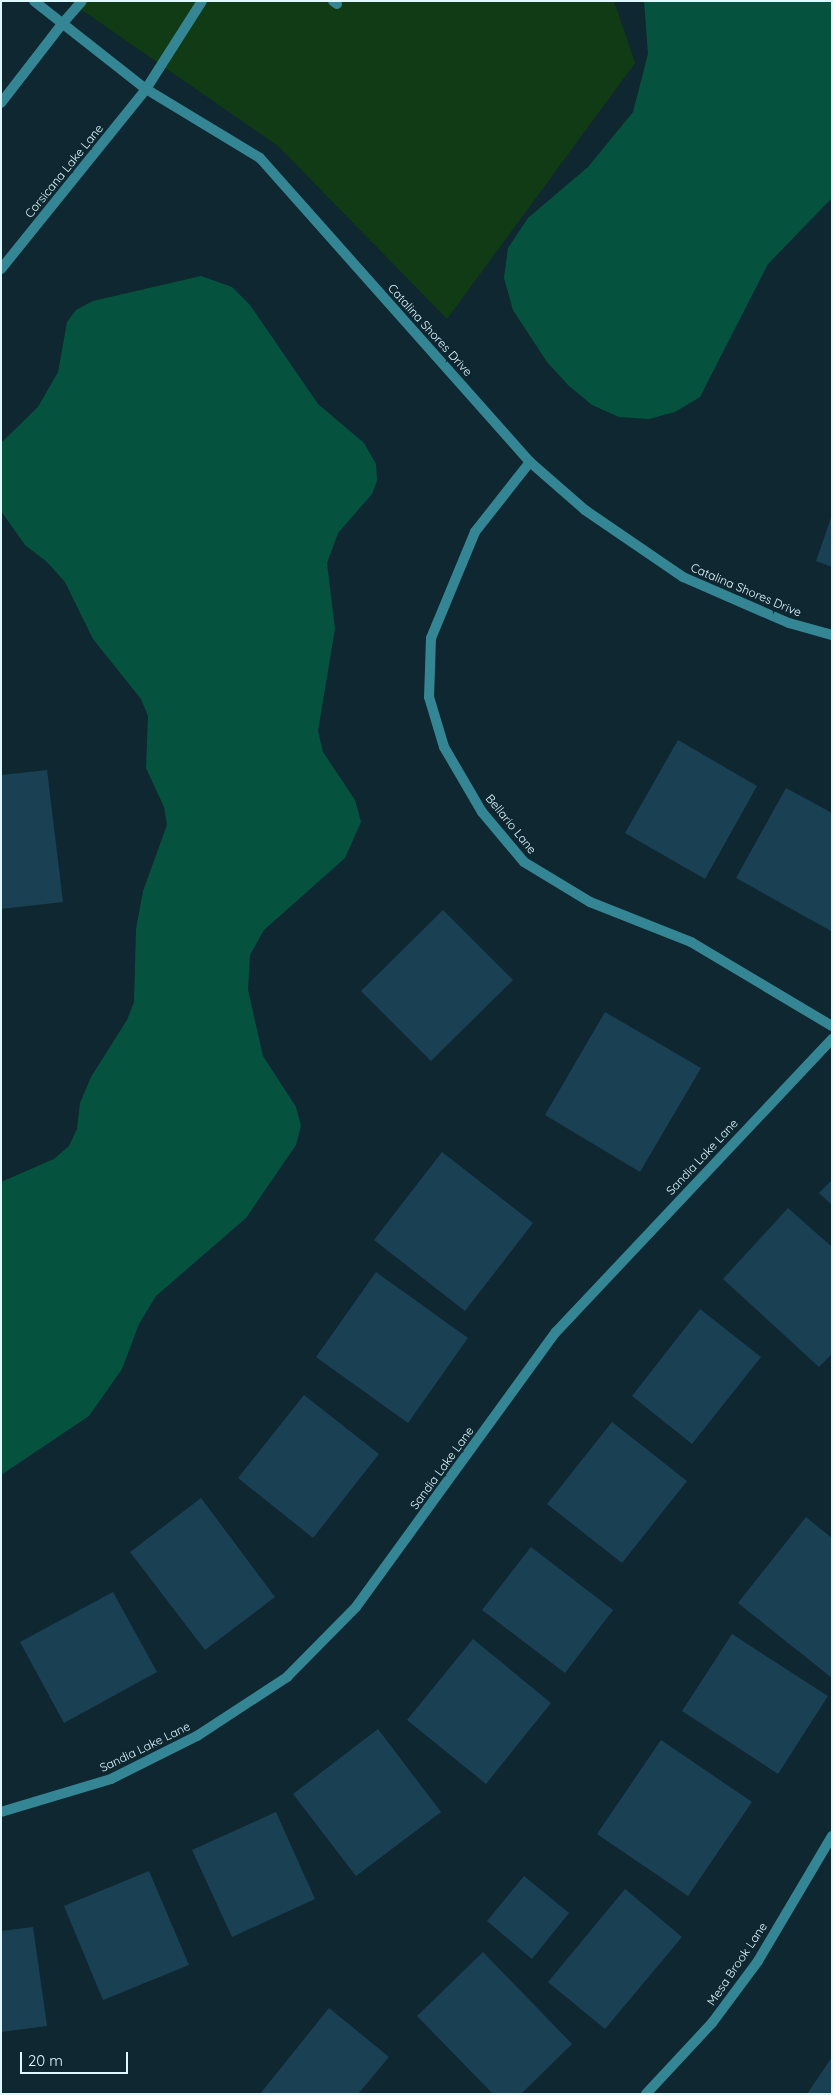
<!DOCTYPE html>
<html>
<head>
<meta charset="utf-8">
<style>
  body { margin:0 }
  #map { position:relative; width:833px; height:2095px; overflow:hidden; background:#0f2730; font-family:Quicksand,sans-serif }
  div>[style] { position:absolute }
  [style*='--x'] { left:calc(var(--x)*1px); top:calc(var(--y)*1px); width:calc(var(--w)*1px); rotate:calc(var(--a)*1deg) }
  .green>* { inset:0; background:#113b14 }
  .water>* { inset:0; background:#05533f }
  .building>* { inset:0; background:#194153 }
  .service>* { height:10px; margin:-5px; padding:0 5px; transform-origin:5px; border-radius:5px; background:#358694 }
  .minor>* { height:10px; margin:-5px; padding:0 5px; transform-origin:5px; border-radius:5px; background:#358694 }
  span { translate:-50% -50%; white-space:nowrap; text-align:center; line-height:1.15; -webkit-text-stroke:4.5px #0f2730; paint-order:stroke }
  .street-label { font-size:12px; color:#def8ff }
  .frame { position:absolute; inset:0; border:2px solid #def8ff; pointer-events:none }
  .scale { position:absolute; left:20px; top:2052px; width:108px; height:22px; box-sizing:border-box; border:2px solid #def8ff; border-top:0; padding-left:6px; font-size:15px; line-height:18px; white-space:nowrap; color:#def8ff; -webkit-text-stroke:4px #0f2730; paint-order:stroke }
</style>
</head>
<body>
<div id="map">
  <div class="green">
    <i style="clip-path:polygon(69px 1px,614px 1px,635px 63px,447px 319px,278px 146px)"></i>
  </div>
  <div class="water">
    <i style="clip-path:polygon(644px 1px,832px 1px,832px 198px,768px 264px,700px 397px,675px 412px,649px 419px,619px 417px,592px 405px,568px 385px,547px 362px,513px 310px,504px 278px,508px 248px,528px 218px,588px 167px,633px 112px,648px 54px)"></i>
    <i style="clip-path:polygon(201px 276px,232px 287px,250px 305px,318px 404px,364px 443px,376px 464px,377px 481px,372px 494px,338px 533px,327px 563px,335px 629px,318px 731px,323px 752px,355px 800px,361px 822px,345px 858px,264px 930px,250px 955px,248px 990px,263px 1056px,296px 1107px,301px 1126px,296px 1145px,246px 1218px,156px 1296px,139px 1324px,122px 1369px,89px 1416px,1px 1475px,1px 1182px,54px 1159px,69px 1146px,77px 1129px,80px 1103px,91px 1077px,127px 1020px,134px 1002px,136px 929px,143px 891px,167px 825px,164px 807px,146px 768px,148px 716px,141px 699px,93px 639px,65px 582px,47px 562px,25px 545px,1px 511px,1px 443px,38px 407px,58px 372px,67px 322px,76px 310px,93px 301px)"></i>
  </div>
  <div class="building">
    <i style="clip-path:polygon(831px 518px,832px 518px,832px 567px,816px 561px)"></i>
    <i style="clip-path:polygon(678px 740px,757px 786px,705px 879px,625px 833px)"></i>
    <i style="clip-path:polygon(47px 770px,63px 902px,1px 909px,1px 775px)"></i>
    <i style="clip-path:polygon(786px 788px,832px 813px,831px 931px,736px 878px)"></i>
    <i style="clip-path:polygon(443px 910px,513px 980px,431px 1061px,361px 991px)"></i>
    <i style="clip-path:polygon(605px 1012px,701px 1068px,640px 1172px,545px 1115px)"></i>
    <i style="clip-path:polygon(442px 1152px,533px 1223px,465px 1311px,374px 1240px)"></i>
    <i style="clip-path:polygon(832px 1180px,832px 1205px,819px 1193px)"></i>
    <i style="clip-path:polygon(788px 1208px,832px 1247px,832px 1354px,819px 1367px,723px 1279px)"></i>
    <i style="clip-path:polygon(376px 1272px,468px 1338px,408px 1423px,316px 1357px)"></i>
    <i style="clip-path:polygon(700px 1309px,761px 1357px,692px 1444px,632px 1396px)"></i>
    <i style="clip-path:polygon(304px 1395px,379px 1454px,313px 1538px,238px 1478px)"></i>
    <i style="clip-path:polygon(612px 1422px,687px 1481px,622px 1563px,547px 1504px)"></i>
    <i style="clip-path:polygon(201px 1498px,275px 1597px,205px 1650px,130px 1552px)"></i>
    <i style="clip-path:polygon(806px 1517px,832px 1538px,832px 1678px,738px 1603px)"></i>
    <i style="clip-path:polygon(531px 1547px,613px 1610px,565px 1673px,482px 1610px)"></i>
    <i style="clip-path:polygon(113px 1592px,157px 1672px,64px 1723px,20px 1642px)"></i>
    <i style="clip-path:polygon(732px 1634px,828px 1696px,778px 1774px,682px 1711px)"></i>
    <i style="clip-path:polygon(473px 1639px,551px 1703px,486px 1784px,407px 1720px)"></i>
    <i style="clip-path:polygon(378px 1729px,441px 1812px,356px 1876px,293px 1794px)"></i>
    <i style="clip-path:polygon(661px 1740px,752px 1802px,688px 1896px,597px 1834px)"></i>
    <i style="clip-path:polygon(276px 1812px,315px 1899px,232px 1937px,192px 1850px)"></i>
    <i style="clip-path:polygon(149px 1871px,189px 1965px,103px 2000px,64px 1906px)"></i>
    <i style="clip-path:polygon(524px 1876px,569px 1913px,532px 1959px,487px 1921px)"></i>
    <i style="clip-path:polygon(625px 1889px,682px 1937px,605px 2029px,548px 1982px)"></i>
    <i style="clip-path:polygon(33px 1927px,47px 2026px,1px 2032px,1px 1931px)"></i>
    <i style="clip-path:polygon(483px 1952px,572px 2044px,521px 2094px,493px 2094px,417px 2016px)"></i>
    <i style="clip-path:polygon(329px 2008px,389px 2057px,358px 2094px,260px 2094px)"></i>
    <i style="clip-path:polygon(832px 2057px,832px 2094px,807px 2094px)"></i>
  </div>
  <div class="service">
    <i style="--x:333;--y:1;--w:5;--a:37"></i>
    <i style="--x:62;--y:24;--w:30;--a:-49"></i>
    <i style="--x:146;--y:89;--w:104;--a:-57.5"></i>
  </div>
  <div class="minor">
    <i style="--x:34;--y:1;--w:142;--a:38.2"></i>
    <i style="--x:146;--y:89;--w:133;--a:31.2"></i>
    <i style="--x:260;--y:158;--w:407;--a:48.4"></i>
    <i style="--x:530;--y:462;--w:73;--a:41.1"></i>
    <i style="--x:585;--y:510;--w:119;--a:34.4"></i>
    <i style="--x:683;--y:577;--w:116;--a:23.5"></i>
    <i style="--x:789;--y:623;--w:45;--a:15.6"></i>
    <i style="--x:1;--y:103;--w:100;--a:-52.3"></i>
    <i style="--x:1;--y:269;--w:231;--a:-51.1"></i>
    <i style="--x:530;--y:462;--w:89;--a:128.2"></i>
    <i style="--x:475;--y:532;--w:115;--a:112.5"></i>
    <i style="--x:431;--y:638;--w:59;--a:91.9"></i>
    <i style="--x:429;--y:697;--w:52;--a:73.3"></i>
    <i style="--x:444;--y:747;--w:75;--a:59.7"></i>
    <i style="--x:482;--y:812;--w:65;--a:50"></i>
    <i style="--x:524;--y:862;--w:77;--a:31.2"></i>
    <i style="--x:590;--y:902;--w:109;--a:21.6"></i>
    <i style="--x:691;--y:942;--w:164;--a:30.8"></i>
    <i style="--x:1;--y:1812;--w:115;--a:-16.7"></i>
    <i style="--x:111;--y:1779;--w:96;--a:-26.6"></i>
    <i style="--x:197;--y:1736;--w:108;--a:-33.2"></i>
    <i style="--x:287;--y:1677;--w:98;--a:-45.4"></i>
    <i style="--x:356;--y:1607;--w:340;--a:-54"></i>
    <i style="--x:556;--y:1332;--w:403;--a:-46.7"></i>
    <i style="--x:646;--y:2094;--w:97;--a:-47.1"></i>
    <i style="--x:712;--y:2023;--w:77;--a:-53.4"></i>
    <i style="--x:758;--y:1961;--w:145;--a:-59.4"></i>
  </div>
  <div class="street-label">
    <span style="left:64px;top:171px;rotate:-51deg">Corsicana Lake Lane</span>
    <span style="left:430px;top:330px;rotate:48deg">Catalina Shores Drive</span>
    <span style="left:746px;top:590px;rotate:23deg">Catalina Shores Drive</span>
    <span style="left:511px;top:824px;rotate:51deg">Bellario Lane</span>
    <span style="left:702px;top:1157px;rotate:-47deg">Sandia Lake Lane</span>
    <span style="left:442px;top:1468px;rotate:-54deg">Sandia Lake Lane</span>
    <span style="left:145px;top:1747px;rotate:-26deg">Sandia Lake Lane</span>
    <span style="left:737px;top:1964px;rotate:-56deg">Mesa Brook Lane</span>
  </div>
  <div class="frame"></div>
  <div class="scale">20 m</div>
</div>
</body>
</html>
